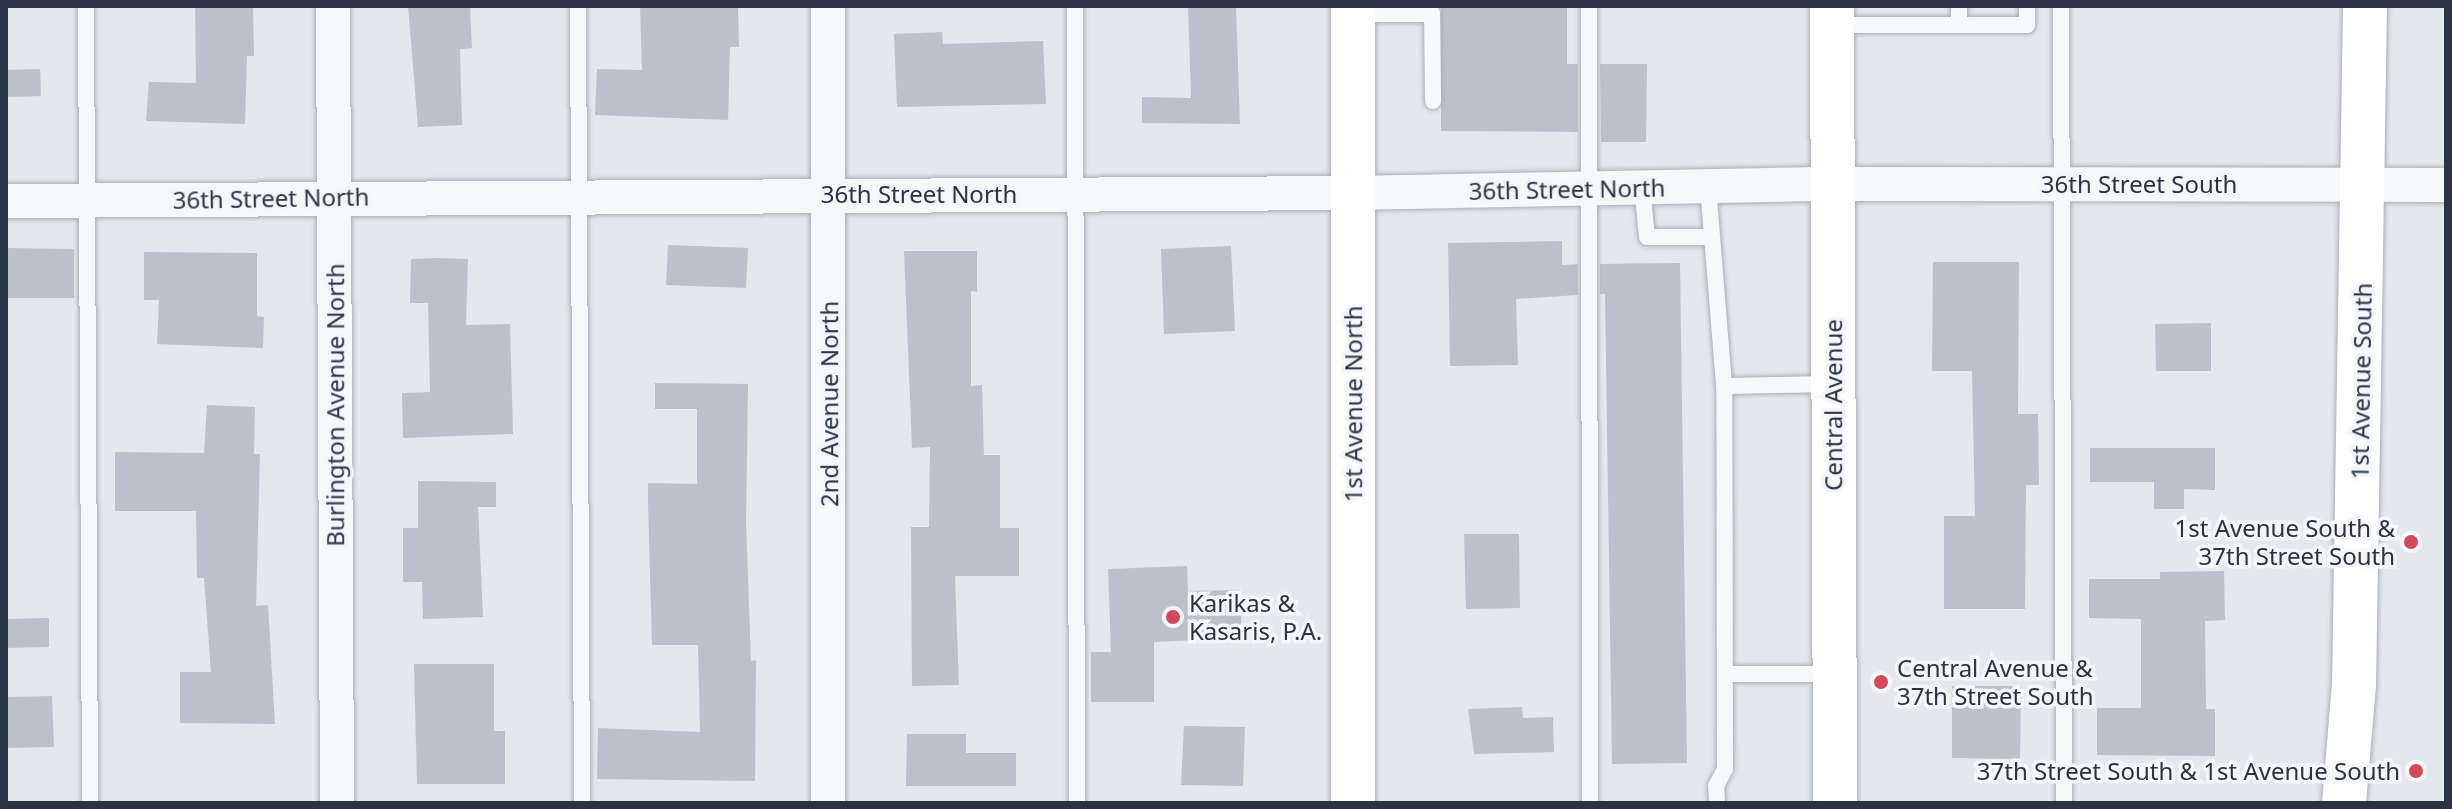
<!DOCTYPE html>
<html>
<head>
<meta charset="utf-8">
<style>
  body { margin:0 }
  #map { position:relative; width:2452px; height:809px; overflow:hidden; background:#e4e7ec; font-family:"Noto Sans",sans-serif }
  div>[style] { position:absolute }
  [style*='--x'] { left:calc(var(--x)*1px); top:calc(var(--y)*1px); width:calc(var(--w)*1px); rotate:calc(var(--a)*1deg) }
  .building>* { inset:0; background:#bbc0ca }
  .roads { filter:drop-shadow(0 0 2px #a9aeb7) drop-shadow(0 0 2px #a9aeb7) }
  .lane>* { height:16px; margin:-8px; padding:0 8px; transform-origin:8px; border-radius:8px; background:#f7f8fa }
  .street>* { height:34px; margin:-17px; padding:0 17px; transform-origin:17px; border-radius:17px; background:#f7f8fa }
  .secondary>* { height:44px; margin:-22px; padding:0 22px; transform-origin:22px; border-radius:22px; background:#fff }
  .primary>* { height:44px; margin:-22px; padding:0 22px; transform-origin:22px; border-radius:22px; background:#fff }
  .dots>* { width:22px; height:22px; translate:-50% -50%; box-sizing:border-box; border:4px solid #f4f6f9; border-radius:50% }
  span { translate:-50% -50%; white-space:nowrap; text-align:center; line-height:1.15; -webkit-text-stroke:7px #f4f6f9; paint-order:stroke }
  .street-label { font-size:24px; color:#2b3445 }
  .poi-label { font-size:24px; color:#2b3445 }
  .right { translate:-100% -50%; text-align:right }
  .left { translate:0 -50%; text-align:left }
  .frame { position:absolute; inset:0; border:8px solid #2b3445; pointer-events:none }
</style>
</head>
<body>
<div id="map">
  <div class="building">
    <i style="clip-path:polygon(195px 6px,253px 6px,254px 56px,247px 56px,245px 124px,146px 121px,149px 82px,196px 83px)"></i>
    <i style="clip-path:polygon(408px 6px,470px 6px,472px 48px,460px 49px,462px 125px,418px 127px)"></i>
    <i style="clip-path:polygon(640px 6px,738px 6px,739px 47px,730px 47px,728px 120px,595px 115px,597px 69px,642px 70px)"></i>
    <i style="clip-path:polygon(1188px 6px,1236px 6px,1240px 124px,1142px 123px,1142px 97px,1191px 98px)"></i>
    <i style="clip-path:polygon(1441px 6px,1567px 6px,1567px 64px,1578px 64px,1578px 132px,1441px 131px)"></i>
    <i style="clip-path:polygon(942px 32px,943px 44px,1043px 41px,1046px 104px,897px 107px,894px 34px)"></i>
    <i style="clip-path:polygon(1600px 64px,1647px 64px,1646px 142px,1601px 142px)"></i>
    <i style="clip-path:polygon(40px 69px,41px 96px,6px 97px,6px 70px)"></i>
    <i style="clip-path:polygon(1562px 241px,1562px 265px,1578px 264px,1578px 295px,1516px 299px,1518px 365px,1450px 366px,1448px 243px)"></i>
    <i style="clip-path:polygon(668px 245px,748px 248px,746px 288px,666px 285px)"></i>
    <i style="clip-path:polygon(1231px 246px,1235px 331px,1164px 334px,1161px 249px)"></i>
    <i style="clip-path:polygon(6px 248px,74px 249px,74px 298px,6px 298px)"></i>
    <i style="clip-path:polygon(904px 251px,977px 251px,977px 292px,971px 291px,971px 386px,982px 385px,984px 455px,1000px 455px,1000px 528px,1019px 528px,1019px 576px,955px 576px,959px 685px,912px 686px,911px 527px,929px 527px,930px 447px,912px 448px)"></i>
    <i style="clip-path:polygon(144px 252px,257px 253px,257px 316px,264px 317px,263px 348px,157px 344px,159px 300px,144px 300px)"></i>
    <i style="clip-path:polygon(438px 258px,468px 259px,466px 325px,510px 324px,513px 434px,403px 438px,402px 393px,430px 392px,428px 303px,410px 303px,411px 259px)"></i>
    <i style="clip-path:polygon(1933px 262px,2019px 262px,2018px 414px,2038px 414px,2039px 485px,2026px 485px,2025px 609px,1944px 609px,1944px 516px,1975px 516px,1972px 371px,1932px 371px)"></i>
    <i style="clip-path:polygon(1680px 263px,1687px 763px,1612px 764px,1605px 294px,1600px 294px,1600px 264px)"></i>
    <i style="clip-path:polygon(2211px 323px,2211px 371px,2156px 371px,2155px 324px)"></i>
    <i style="clip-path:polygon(655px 383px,748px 384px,746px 522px,751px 661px,756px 660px,755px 781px,597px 779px,598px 728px,700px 732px,698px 645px,652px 645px,648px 504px,648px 483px,697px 484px,697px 409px,655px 409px)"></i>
    <i style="clip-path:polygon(207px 405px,255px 407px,254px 454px,260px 454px,256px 606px,268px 605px,275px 724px,180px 723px,180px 672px,211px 672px,204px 578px,197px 578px,196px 511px,115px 511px,115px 452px,204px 453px)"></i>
    <i style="clip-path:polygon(2090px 448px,2215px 448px,2215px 490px,2184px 489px,2184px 509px,2154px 509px,2154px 482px,2090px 482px)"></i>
    <i style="clip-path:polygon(418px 481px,496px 482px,496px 507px,478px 507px,483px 617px,423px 619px,422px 582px,403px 582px,403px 528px,418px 528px)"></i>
    <i style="clip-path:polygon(1464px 534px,1519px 534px,1520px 608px,1466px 609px)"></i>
    <i style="clip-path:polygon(1187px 566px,1188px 591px,1240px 590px,1242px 638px,1154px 642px,1154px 702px,1091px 702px,1091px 652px,1111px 652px,1108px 569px)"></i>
    <i style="clip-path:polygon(2224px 571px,2225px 620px,2205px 621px,2206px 709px,2215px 709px,2215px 756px,2097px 755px,2097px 708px,2141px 708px,2141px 619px,2089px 618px,2089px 579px,2160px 579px,2160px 572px)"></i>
    <i style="clip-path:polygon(49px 618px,49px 647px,6px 648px,6px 619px)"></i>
    <i style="clip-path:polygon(414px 664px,494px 664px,494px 731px,505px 731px,505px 784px,417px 784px)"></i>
    <i style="clip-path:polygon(1952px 686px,2021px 686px,2020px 759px,1952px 758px)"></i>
    <i style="clip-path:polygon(52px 696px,54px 747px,6px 748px,6px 697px)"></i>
    <i style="clip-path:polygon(1522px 707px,1523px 718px,1553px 717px,1554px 752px,1474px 754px,1468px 709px)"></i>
    <i style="clip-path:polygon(1184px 726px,1245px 727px,1243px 786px,1181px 785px)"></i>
    <i style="clip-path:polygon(907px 734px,966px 734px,966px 753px,1016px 753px,1016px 786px,906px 786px)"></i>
  </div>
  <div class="roads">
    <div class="lane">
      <i style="--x:86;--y:6;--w:797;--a:89.71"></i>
      <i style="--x:578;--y:6;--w:797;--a:89.71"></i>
      <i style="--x:1075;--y:6;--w:797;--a:89.86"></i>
      <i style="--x:1589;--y:6;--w:797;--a:89.93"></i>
      <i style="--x:1959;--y:6;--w:19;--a:90"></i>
      <i style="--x:2061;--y:6;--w:797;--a:89.78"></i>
      <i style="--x:1355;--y:14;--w:77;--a:0"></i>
      <i style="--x:1432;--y:14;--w:87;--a:89.3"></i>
      <i style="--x:1832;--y:25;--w:195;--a:0"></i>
      <i style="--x:2027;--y:25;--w:19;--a:-90"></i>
      <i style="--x:1708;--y:186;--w:201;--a:85.4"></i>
      <i style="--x:1724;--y:386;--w:107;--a:-1.1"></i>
      <i style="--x:1642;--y:187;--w:50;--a:84.3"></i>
      <i style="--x:1647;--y:237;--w:63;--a:0"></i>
      <i style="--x:1726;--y:674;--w:106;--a:0"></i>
      <i style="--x:1717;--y:803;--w:17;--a:-93"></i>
      <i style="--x:1716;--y:786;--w:19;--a:-62"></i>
      <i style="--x:1725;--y:769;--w:383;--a:-90.1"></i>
    </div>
    <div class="street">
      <i style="--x:333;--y:6;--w:797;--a:89.71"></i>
      <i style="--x:828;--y:6;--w:797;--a:90"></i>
      <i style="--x:6;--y:201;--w:1347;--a:-0.34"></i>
      <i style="--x:1353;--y:193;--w:479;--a:-1.1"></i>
      <i style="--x:1832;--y:184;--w:614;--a:0.09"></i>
    </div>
    <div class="secondary">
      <i style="--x:1832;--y:6;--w:797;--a:89.78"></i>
    </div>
    <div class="primary">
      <i style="--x:1353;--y:6;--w:797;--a:90"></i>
      <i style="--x:2344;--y:803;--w:118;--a:-85.2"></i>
      <i style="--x:2354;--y:685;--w:679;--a:-89.07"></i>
    </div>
  </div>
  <div class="dots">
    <i style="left:2411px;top:542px;background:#d1495b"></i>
    <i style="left:1173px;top:617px;background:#d1495b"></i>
    <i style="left:1881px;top:682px;background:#d1495b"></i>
    <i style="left:2416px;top:771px;background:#d1495b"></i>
  </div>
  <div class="street-label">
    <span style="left:2139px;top:184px">36th Street South</span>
    <span style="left:1567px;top:189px;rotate:-1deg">36th Street North</span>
    <span style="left:919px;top:194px">36th Street North</span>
    <span style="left:271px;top:198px;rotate:-1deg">36th Street North</span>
    <span style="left:2361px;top:381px;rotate:-89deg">1st Avenue South</span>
    <span style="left:829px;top:404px;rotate:-90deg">2nd Avenue North</span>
    <span style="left:1353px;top:404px;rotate:-90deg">1st Avenue North</span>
    <span style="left:335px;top:405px;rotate:-90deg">Burlington Avenue North</span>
    <span style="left:1833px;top:405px;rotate:-90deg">Central Avenue</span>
  </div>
  <div class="poi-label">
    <span class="right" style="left:2395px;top:542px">1st Avenue South &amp;<br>37th Street South</span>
    <span class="left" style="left:1189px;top:617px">Karikas &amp;<br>Kasaris, P.A.</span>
    <span class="left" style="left:1897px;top:682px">Central Avenue &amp;<br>37th Street South</span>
    <span class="right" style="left:2400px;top:771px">37th Street South &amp; 1st Avenue South</span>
  </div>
  <div class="frame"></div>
</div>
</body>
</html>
